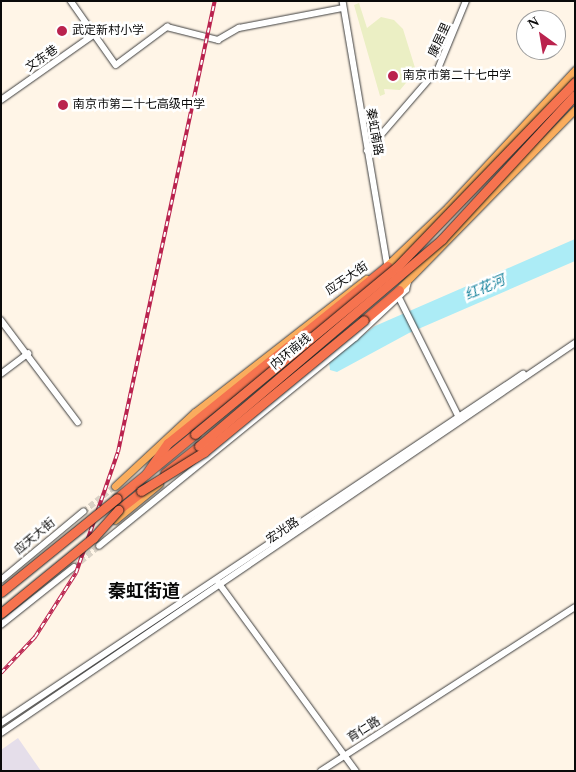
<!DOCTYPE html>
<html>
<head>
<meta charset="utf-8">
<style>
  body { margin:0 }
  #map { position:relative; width:576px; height:772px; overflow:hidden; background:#fff5e7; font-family:"Times New Roman","Noto Sans SC",serif }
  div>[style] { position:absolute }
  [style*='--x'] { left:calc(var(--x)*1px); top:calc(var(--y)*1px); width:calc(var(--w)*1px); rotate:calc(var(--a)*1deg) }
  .industrial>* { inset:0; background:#e5deea }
  .pitch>* { inset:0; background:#ebefc4 }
  .water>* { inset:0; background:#acecf6 }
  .minor-tunnel>* { height:5.5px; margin-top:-2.75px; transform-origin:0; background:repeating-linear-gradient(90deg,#dad2c6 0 5.5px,transparent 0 8.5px) }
  .roads { filter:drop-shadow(0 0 1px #3d3d3d) drop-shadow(0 0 1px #3d3d3d) }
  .minor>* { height:5.5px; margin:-2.75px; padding:0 2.75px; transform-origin:2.75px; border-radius:2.75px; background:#fff }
  .major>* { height:7px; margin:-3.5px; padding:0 3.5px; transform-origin:3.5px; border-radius:3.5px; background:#faad5d }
  .highway>* { height:9px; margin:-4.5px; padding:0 4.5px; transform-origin:4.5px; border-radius:4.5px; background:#f6734f }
  .rail>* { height:4px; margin-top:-2px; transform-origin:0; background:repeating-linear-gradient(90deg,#fff 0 5.5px,#ba234e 0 11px); box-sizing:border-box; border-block:1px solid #ba234e }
  .bridges { filter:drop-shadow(0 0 1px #1b1b1b) drop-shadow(0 0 1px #1b1b1b) }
  .highway-bridge>* { height:9px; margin:-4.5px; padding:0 4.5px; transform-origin:4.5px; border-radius:4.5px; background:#f6734f }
  .dots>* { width:14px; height:14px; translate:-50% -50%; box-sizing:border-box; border:2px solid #fff; border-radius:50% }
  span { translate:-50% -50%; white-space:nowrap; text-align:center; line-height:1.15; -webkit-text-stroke:5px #fff; paint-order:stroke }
  .poi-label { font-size:12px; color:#0a0a0a }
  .left { translate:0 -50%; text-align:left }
  .street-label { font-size:12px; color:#0a0a0a }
  .water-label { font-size:14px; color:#14819b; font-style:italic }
  .district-label { font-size:18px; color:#0a0a0a; font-weight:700 }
  .frame { position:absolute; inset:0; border:2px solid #0a0a0a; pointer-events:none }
  .north { position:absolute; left:516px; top:10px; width:50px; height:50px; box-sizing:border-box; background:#fff; border:1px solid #9d9d9d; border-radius:50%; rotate:328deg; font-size:14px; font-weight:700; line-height:20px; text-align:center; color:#0a0a0a }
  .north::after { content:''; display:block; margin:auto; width:18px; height:22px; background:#ba234e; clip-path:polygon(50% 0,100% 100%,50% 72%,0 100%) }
</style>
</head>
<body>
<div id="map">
  <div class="industrial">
    <i style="clip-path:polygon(18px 738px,41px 771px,1px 771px,1px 750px)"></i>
  </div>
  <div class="pitch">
    <i style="clip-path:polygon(359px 3px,367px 28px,381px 17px,394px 20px,403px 29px,416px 71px,400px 90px,384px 89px,385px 94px,380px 96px,354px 5px)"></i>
  </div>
  <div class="water">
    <i style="clip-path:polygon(575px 239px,575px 261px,409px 333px,337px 372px,330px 370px,329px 361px,375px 326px)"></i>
  </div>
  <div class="minor-tunnel">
    <i style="--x:83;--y:512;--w:41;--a:-39.1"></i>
    <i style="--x:74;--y:567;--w:33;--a:-40"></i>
  </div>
  <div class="roads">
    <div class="minor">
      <i style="--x:71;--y:1;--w:78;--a:54.9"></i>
      <i style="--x:116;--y:65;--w:64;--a:-36.7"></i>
      <i style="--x:167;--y:27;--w:53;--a:14.3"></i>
      <i style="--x:218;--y:40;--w:24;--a:-30"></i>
      <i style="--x:239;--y:28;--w:106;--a:-10.9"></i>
      <i style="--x:343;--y:1;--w:271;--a:80.4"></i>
      <i style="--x:1;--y:100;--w:115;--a:-35.1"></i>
      <i style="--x:367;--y:151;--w:108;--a:-49.1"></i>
      <i style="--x:438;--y:69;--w:74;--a:-67.6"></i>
      <i style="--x:399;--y:297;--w:136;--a:63.4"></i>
      <i style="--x:1;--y:320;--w:128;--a:53"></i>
      <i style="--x:1;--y:374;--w:34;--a:-37"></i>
      <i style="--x:99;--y:546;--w:330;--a:-39.1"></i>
      <i style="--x:355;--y:338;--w:70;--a:-43.3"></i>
      <i style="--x:406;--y:290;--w:8;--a:-76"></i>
      <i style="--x:1;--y:580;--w:107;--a:-39.7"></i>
      <i style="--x:219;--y:583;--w:233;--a:53.9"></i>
      <i style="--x:1;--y:625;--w:93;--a:-38.5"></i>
      <i style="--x:1;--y:723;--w:628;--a:-33.77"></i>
      <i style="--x:1;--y:733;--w:694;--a:-34.19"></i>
      <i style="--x:321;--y:771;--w:302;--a:-32.8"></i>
    </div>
    <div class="major">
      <i style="--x:384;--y:268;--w:88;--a:-43.6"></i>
      <i style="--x:448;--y:207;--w:187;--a:-47.2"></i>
      <i style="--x:395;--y:293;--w:257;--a:-45.6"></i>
      <i style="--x:115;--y:486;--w:109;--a:-42.8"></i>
      <i style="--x:195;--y:412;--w:217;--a:-37.9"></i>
      <i style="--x:115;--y:520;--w:57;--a:-39.3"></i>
    </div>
    <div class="highway">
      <i style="--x:364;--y:320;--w:46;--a:-40.6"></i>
      <i style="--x:165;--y:473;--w:43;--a:-38.5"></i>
      <i style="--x:146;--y:474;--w:38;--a:-55"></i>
      <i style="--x:168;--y:443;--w:282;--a:-38.9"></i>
      <i style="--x:117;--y:498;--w:101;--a:-39.4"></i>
      <i style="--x:118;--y:510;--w:37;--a:-38"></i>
    </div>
  </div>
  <div class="rail">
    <i style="--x:1;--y:673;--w:50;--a:-46.6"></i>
    <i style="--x:35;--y:637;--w:76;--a:-57.4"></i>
    <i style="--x:76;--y:573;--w:128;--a:-70.9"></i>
    <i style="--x:118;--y:452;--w:461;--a:-77.9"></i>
  </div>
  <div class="bridges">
    <div class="highway-bridge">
      <i style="--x:195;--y:434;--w:261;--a:-39.6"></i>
      <i style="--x:396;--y:268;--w:258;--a:-46.1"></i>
      <i style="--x:199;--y:446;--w:319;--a:-40.4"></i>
      <i style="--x:442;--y:239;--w:196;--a:-47.3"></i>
      <i style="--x:141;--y:491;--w:74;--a:-31.8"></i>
      <i style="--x:204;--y:452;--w:207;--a:-39.5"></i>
      <i style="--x:1;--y:592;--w:149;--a:-39"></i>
      <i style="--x:1;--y:613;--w:119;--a:-39.2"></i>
      <i style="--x:93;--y:538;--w:38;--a:-48"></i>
    </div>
  </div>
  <div class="dots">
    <i style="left:62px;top:31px;background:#ba234e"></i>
    <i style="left:393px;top:76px;background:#ba234e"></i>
    <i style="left:63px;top:105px;background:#ba234e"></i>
  </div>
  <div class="poi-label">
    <span class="left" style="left:72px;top:31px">武定新村小学</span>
    <span class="left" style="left:403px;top:76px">南京市第二十七中学</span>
    <span class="left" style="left:73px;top:105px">南京市第二十七高级中学</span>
  </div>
  <div class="street-label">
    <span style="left:440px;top:40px;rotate:-65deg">康居里</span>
    <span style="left:42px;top:59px;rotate:-35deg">文东巷</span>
    <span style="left:374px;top:132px;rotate:80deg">秦虹南路</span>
    <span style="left:347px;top:279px;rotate:-34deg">应天大街</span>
    <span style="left:291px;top:352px;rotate:-40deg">内环南线</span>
    <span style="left:283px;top:531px;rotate:-34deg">宏光路</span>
    <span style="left:35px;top:537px;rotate:-40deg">应天大街</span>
    <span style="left:364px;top:730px;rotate:-32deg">育仁路</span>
  </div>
  <div class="water-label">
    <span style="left:485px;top:288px;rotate:-23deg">红花河</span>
  </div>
  <div class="district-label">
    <span style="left:144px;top:591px">秦虹街道</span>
  </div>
  <div class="frame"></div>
  <div class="north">N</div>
</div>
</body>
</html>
